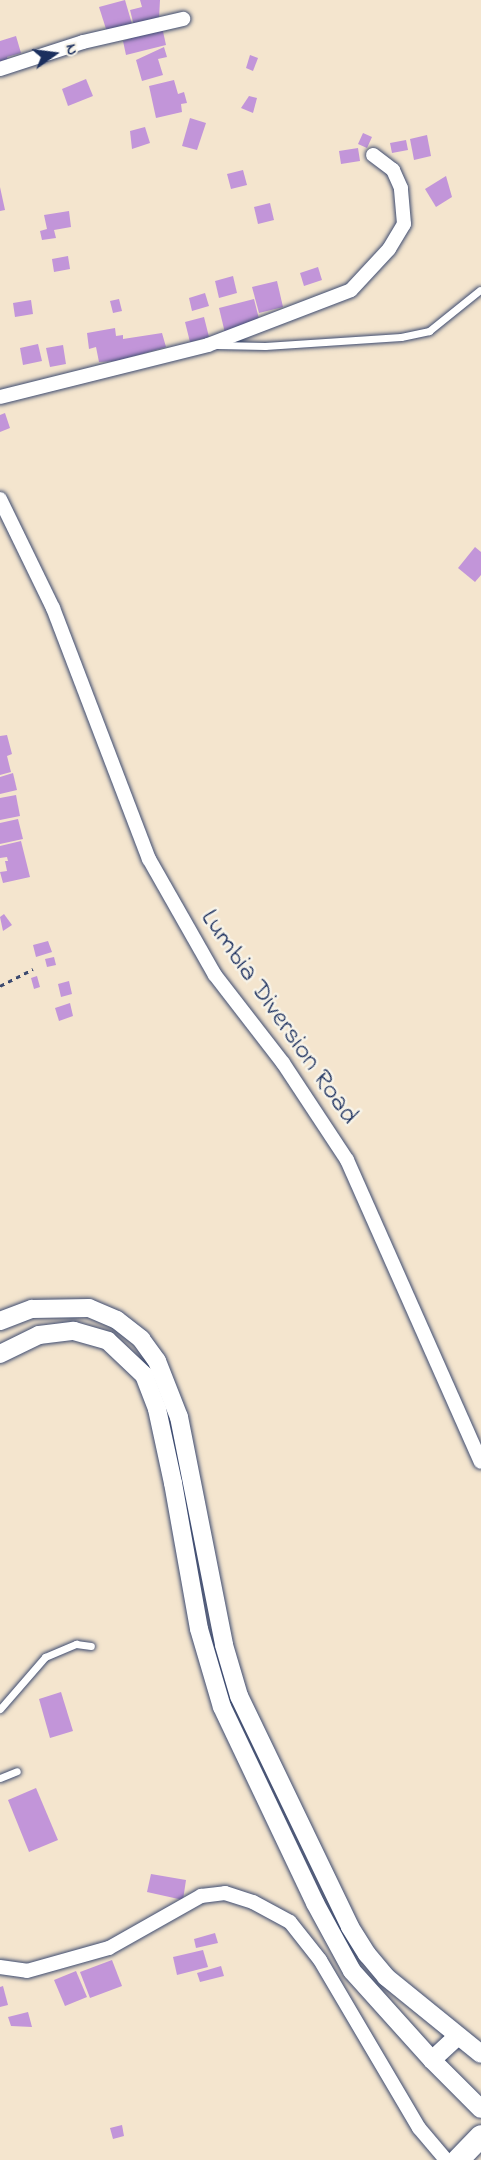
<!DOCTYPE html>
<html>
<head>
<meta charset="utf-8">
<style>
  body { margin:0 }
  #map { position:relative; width:481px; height:2160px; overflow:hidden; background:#f4e5ce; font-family:"Indie Flower",sans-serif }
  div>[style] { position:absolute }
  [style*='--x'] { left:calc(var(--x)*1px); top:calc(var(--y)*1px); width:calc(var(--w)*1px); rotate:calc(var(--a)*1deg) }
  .building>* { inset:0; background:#c295d9 }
  .path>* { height:3px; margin-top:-1.5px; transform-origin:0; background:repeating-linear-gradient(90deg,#3c4a6f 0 4.5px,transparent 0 9px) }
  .roads { filter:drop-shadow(0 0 2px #3c4a6f) drop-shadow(0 0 2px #3c4a6f) }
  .service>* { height:7px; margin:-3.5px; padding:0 3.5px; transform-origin:3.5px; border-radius:3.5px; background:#fff }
  .minor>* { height:14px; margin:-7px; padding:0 7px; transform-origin:7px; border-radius:7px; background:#fff }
  .tertiary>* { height:18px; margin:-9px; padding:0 9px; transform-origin:9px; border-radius:9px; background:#fff }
  .primary>* { height:22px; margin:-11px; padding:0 11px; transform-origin:11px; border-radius:11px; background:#fff }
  span { translate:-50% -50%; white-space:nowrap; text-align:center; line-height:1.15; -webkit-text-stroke:5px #f7f3e8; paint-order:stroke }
  .street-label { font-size:27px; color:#1b2f5e }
  .north { position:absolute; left:24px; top:24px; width:60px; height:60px; -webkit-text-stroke:4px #f7f3e8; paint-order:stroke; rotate:76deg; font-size:16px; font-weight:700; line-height:24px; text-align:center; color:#1b2f5e }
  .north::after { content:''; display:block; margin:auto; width:21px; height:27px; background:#1b2f5e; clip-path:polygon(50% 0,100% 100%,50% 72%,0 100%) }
</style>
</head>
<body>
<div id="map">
  <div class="building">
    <i style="clip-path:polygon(125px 0,132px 24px,107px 32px,99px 7px)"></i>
    <i style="clip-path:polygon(140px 0,160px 0,159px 19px,134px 26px,130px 10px,142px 7px)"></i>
    <i style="clip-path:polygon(162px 27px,166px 45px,126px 55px,123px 41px)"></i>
    <i style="clip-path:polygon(16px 36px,21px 53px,7px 57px,8px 62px,0 64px,0 41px)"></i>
    <i style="clip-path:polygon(164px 47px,167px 57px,158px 59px,163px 75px,142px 81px,136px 60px)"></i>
    <i style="clip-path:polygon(250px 55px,258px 58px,253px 71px,246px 68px)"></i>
    <i style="clip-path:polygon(86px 79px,93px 96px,68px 106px,62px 89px)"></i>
    <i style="clip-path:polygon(174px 80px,178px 94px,184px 92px,187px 103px,181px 104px,182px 112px,156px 118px,149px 86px)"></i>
    <i style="clip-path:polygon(249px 96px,257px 98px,253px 113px,241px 108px)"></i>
    <i style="clip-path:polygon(190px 118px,206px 123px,197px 150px,182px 146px)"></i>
    <i style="clip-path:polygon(145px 127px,150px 143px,132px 149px,130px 131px)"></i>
    <i style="clip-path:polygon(363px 133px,372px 137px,367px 148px,358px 144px)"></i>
    <i style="clip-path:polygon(427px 135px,431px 156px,414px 160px,410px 139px)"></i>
    <i style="clip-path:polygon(406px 140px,408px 150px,392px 153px,390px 143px)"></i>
    <i style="clip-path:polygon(358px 148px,360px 161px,341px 164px,339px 151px)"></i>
    <i style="clip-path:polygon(243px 170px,247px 185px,231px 189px,227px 174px)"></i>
    <i style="clip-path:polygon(446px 176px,452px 197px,436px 207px,425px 189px)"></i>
    <i style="clip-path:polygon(0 187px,5px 210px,0 211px)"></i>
    <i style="clip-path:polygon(270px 203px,274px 220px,258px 224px,254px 207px)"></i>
    <i style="clip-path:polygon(69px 211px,71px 227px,54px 230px,56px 238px,42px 240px,40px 231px,47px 229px,44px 215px)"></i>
    <i style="clip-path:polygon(68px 256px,70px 269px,54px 272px,52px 259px)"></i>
    <i style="clip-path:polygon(318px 267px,322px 280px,304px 286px,300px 273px)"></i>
    <i style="clip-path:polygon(233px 276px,237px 293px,219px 298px,215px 281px)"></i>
    <i style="clip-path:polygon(277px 281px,283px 307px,259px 313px,252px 287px)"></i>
    <i style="clip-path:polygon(205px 293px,209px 306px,192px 311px,189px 298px)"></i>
    <i style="clip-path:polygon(119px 299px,122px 311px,113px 313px,110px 301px)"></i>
    <i style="clip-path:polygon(254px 299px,260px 323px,225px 333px,219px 308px)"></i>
    <i style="clip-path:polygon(31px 300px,33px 314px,15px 317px,13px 303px)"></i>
    <i style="clip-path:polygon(204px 317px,209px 337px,190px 342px,185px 322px)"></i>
    <i style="clip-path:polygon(115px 328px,116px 336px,123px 335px,123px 339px,162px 333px,166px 347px,117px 361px,99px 362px,96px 347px,89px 349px,87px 333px)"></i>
    <i style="clip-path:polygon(38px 344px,42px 361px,23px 365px,20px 348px)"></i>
    <i style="clip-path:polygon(63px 345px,66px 364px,50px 367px,46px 348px)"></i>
    <i style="clip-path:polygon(5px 413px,10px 428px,0 432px,0 415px)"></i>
    <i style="clip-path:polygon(475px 547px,481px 552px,481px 575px,475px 582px,458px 568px)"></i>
    <i style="clip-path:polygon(7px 735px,12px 754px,7px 756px,11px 772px,0 775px,0 736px)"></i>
    <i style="clip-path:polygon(13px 773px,17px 790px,0 794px,0 777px)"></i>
    <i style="clip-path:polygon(16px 795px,20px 816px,0 820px,0 798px)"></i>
    <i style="clip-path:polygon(18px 819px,23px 839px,0 844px,0 823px)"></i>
    <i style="clip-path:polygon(21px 841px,30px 877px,3px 883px,0 872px,7px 871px,5px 861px,8px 861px,7px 857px,0 858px,0 846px)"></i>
    <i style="clip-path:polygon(4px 914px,12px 925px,3px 931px,0 917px)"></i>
    <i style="clip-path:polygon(48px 941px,52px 952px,36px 957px,33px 945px)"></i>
    <i style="clip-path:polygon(54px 957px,56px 965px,47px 967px,45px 959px)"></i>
    <i style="clip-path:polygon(37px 976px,40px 987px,34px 989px,31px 978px)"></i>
    <i style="clip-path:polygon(69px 981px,72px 994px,61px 997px,58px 984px)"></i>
    <i style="clip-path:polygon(70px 1003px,73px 1016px,59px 1021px,55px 1008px)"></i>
    <i style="clip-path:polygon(61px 1692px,73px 1731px,50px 1738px,39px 1699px)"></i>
    <i style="clip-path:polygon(36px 1788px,58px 1840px,29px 1852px,8px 1800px)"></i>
    <i style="clip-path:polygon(151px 1874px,186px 1880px,183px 1900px,147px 1892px)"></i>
    <i style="clip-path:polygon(215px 1933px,218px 1943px,196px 1948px,194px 1939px)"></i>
    <i style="clip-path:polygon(203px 1950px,208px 1967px,177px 1975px,173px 1957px)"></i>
    <i style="clip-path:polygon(112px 1960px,122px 1986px,90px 1998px,80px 1972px)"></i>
    <i style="clip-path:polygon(221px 1966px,224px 1976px,200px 1982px,197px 1973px)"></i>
    <i style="clip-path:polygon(76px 1971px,87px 1997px,65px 2006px,54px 1980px)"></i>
    <i style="clip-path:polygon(3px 1986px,8px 2005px,0 2007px,0 1987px)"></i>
    <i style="clip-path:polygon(28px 2012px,32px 2027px,11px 2026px,8px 2017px)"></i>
    <i style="clip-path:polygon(122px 2125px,124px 2136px,113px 2139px,110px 2128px)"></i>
  </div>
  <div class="path">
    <i style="--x:0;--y:986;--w:37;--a:-27"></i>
  </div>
  <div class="roads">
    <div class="service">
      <i style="--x:217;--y:345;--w:48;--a:1.2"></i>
      <i style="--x:265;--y:346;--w:136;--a:-3.8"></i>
      <i style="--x:401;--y:337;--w:29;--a:-12"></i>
      <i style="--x:429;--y:331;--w:65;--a:-38.8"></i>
      <i style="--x:0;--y:1709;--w:69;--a:-49.1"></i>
      <i style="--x:45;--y:1657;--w:34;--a:-23"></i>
      <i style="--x:76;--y:1644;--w:15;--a:8"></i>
      <i style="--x:0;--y:1778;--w:18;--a:-22"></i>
    </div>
    <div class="minor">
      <i style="--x:0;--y:69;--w:87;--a:-18"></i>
      <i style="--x:83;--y:42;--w:103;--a:-13"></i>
      <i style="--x:0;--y:397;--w:214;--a:-14"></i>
      <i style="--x:208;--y:345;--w:153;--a:-21"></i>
      <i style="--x:351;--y:290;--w:56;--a:-47.2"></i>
      <i style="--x:389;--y:249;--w:29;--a:-59"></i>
      <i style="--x:404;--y:224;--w:36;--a:-95"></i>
      <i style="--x:401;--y:188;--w:20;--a:-114"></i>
      <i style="--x:393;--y:170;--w:25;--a:-143"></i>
      <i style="--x:0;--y:499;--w:121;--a:64.1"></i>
      <i style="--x:53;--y:608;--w:269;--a:69.1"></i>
      <i style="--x:149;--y:859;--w:133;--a:60.4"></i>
      <i style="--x:215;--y:975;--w:111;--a:52.3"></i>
      <i style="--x:283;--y:1063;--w:116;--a:56.6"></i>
      <i style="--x:347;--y:1160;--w:330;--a:66.1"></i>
      <i style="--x:0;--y:1967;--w:27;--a:8"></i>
      <i style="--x:27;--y:1971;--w:85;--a:-15.7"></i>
      <i style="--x:109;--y:1948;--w:106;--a:-29.5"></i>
      <i style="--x:201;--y:1896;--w:24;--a:-7"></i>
      <i style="--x:225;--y:1893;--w:29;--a:18"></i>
      <i style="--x:253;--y:1902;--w:42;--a:28.4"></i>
      <i style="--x:290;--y:1922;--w:48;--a:51.7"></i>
      <i style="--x:320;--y:1960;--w:195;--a:59.5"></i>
      <i style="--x:419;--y:2128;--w:42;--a:49.8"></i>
    </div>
    <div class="tertiary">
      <i style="--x:0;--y:1321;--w:34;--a:-21"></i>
      <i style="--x:32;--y:1309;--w:57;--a:-1"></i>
      <i style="--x:89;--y:1308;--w:30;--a:23"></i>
      <i style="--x:117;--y:1320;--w:31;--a:38"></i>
      <i style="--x:141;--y:1339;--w:27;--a:54"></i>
      <i style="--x:157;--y:1361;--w:60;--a:68.6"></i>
      <i style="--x:179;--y:1417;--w:232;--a:78.8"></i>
      <i style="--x:224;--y:1645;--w:53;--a:73.6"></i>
      <i style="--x:239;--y:1696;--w:256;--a:64.3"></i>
      <i style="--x:350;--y:1927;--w:32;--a:58"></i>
      <i style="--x:367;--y:1954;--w:30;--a:50"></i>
      <i style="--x:386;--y:1977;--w:122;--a:39"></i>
      <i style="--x:0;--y:1354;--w:43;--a:-26"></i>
      <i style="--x:39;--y:1335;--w:35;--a:-7"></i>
      <i style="--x:74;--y:1331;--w:35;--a:16"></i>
      <i style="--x:108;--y:1341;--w:50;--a:43.4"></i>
      <i style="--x:144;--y:1375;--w:36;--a:69"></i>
      <i style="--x:157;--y:1409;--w:76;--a:77.8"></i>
      <i style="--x:173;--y:1483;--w:148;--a:79.9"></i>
      <i style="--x:199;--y:1629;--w:81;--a:73.6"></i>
      <i style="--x:222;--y:1707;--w:217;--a:64.6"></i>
      <i style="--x:315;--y:1903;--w:77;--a:61.4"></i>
      <i style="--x:352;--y:1971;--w:120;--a:48"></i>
      <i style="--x:432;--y:2060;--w:69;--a:45"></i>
      <i style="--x:432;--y:2060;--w:34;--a:-43"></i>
    </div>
    <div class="primary">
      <i style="--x:458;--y:2160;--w:33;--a:-46"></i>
    </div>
  </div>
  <div class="street-label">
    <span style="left:279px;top:1017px;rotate:55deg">Lumbia Diversion Road</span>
  </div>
  <div class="north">N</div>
</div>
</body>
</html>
